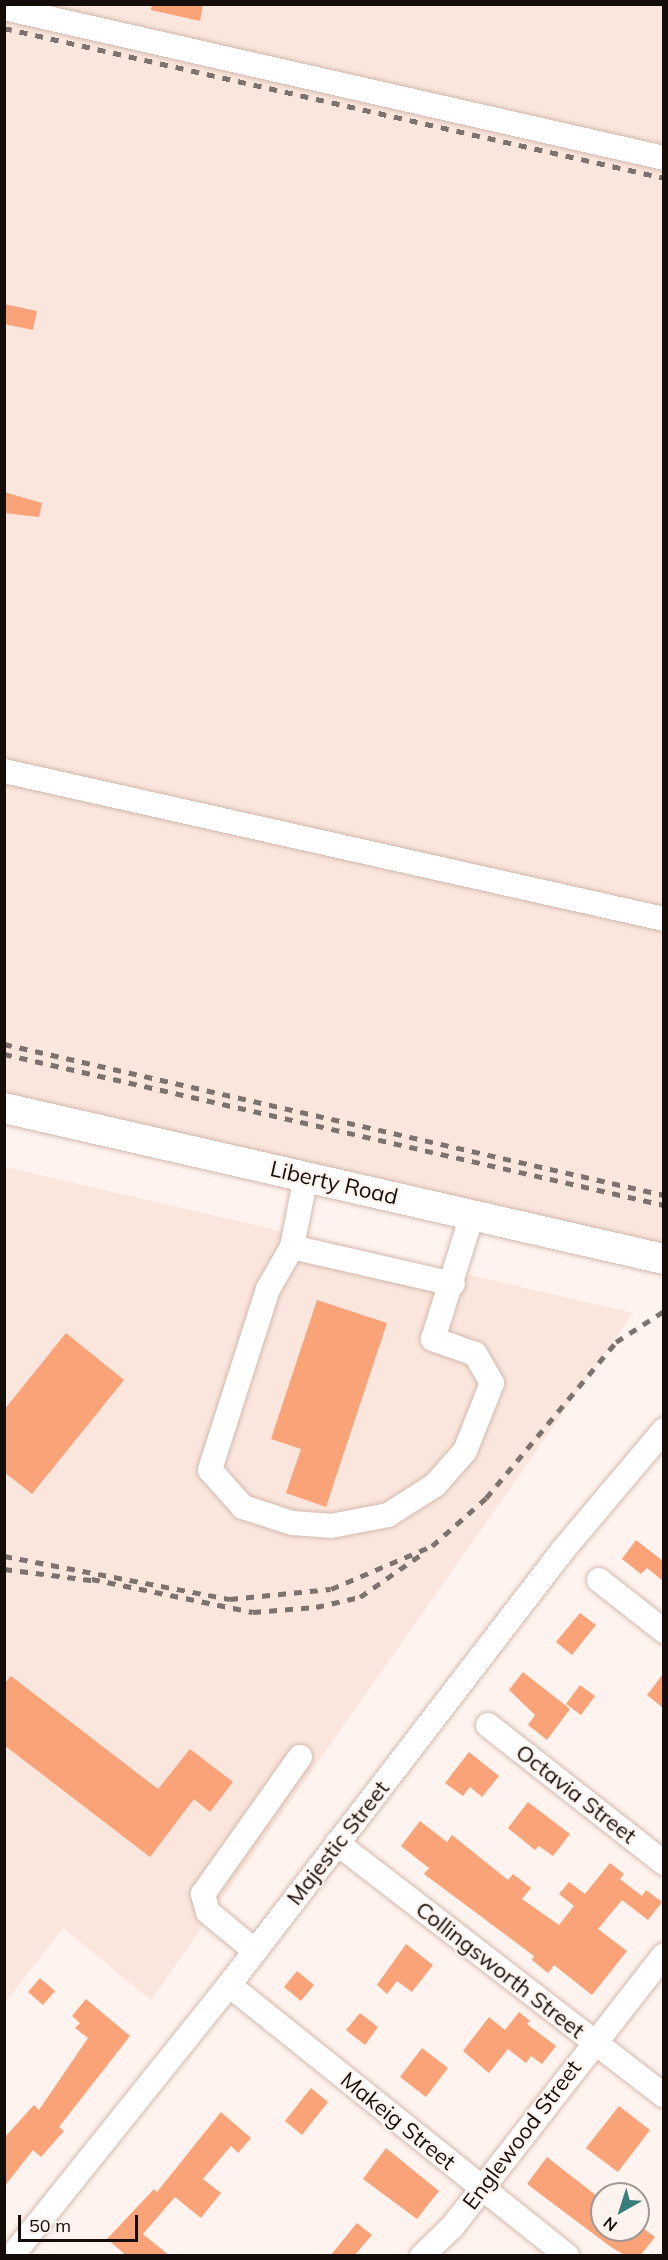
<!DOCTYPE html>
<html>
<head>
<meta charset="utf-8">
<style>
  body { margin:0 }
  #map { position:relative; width:668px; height:2260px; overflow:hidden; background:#fef3ee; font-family:Mulish,sans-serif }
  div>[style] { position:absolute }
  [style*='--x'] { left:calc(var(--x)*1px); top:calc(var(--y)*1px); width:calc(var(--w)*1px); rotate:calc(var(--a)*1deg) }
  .built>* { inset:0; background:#fbe6dd }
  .building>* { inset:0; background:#faa379 }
  .roads { filter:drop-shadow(0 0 2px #d3b9ae) drop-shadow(0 0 2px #d3b9ae) }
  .minor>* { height:24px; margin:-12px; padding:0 12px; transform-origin:12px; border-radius:12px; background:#fff }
  .major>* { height:30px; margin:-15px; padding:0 15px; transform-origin:15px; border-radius:15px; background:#fff }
  .rail>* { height:4.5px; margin-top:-2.25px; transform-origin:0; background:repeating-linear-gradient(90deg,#7c736e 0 8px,transparent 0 16px) }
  span { translate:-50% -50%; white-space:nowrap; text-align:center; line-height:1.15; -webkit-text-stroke:4.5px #fef3ee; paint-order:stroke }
  .street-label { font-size:22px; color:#150d09 }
  .frame { position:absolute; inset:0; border:6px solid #150d09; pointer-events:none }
  .north { position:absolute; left:590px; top:2182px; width:60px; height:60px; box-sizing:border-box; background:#fef3ee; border:2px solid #a19792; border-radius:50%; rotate:219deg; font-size:16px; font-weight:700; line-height:24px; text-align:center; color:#150d09 }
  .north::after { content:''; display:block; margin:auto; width:21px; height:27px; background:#387f7a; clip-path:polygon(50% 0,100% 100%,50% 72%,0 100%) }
  .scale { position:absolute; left:18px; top:2215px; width:120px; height:27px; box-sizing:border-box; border:3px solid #150d09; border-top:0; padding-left:8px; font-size:18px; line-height:21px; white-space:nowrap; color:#150d09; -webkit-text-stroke:4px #fef3ee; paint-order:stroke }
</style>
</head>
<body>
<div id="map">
  <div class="built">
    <i style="clip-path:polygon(5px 5px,663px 5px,663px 1245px,5px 1095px)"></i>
    <i style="clip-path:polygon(5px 1167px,633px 1313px,151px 2000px,63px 1928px,5px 2003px)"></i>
  </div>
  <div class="building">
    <i style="clip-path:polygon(152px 4px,203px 4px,200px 21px,151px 10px)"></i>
    <i style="clip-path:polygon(4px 304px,37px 311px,33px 330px,4px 324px)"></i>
    <i style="clip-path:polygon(4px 492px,42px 503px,39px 517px,4px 513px)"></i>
    <i style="clip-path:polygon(317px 1300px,387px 1323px,326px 1507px,286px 1493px,301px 1449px,271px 1439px)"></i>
    <i style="clip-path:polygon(66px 1333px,124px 1380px,32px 1494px,4px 1472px,4px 1410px)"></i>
    <i style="clip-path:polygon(636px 1540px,663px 1561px,663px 1581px,647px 1568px,641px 1574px,622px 1559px)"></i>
    <i style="clip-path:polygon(580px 1613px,596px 1625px,572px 1655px,556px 1642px)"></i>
    <i style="clip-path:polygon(523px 1672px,570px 1709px,547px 1740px,528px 1725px,535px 1715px,509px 1690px)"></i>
    <i style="clip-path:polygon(663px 1674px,663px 1708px,647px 1695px)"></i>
    <i style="clip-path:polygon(11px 1676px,158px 1789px,190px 1749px,233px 1782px,210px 1812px,194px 1799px,150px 1857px,4px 1745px,4px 1684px)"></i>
    <i style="clip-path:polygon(580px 1685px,595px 1696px,581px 1715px,566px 1704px)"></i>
    <i style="clip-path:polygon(469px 1752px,499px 1776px,482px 1797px,470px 1787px,463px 1796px,445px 1783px)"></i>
    <i style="clip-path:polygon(528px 1802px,570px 1834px,553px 1856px,539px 1846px,535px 1850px,508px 1828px)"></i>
    <i style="clip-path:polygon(420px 1821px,447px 1842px,452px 1835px,508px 1880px,513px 1874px,531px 1888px,522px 1899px,559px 1925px,574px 1906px,559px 1894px,569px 1882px,585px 1894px,610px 1863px,624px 1874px,620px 1879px,642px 1896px,646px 1890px,662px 1902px,648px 1920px,622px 1900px,598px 1929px,627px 1951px,592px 1995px,554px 1965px,548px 1973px,532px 1960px,534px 1956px,424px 1874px,429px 1868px,401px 1846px)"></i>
    <i style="clip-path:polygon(406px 1944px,433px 1965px,412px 1992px,397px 1981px,387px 1994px,377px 1985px)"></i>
    <i style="clip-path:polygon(297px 1971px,314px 1985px,301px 2001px,284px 1987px)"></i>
    <i style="clip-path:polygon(40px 1978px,55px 1991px,43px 2005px,28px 1992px)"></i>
    <i style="clip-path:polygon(86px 1999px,130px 2036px,59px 2127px,64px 2131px,41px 2157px,33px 2150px,4px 2187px,4px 2138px,34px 2105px,39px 2110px,88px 2038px,75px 2028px,80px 2023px,72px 2016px)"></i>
    <i style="clip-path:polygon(519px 2012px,530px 2021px,527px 2024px,556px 2046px,542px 2064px,531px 2056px,526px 2063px,508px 2049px,489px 2073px,463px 2051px,489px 2017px,505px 2030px)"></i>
    <i style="clip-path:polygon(360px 2013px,378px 2027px,365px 2045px,346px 2030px)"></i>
    <i style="clip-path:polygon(422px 2048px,448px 2068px,426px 2097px,400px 2077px)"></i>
    <i style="clip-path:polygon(311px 2088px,328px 2102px,302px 2135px,285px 2121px)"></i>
    <i style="clip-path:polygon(619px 2106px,650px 2130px,618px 2172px,586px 2148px)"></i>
    <i style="clip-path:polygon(221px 2112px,251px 2138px,238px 2153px,231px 2146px,203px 2179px,221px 2193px,201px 2218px,175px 2197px,143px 2234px,170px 2256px,127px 2256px,107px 2239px,154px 2189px,157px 2192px)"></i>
    <i style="clip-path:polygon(386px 2148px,439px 2191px,417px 2219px,363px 2179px)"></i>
    <i style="clip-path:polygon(547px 2157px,602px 2200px,602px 2230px,638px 2230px,639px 2225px,655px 2237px,640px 2256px,626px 2256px,611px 2247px,527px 2184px)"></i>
    <i style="clip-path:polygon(357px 2223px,372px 2235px,354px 2256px,330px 2256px)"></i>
  </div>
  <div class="roads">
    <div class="minor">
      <i style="--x:4;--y:8;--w:677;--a:12.8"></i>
      <i style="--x:4;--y:771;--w:676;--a:12.64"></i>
      <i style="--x:306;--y:1176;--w:72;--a:101.2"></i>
      <i style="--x:292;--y:1247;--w:48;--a:119.7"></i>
      <i style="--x:268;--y:1289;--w:190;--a:107.8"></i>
      <i style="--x:210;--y:1470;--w:50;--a:48.3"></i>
      <i style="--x:243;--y:1507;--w:52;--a:18.1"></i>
      <i style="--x:292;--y:1523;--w:39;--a:4"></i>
      <i style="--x:331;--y:1526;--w:58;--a:-10.9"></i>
      <i style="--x:388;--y:1515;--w:56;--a:-32.6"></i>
      <i style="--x:435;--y:1485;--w:45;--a:-48.6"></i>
      <i style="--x:465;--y:1451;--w:73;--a:-68.3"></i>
      <i style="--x:492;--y:1383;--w:34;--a:-120"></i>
      <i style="--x:475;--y:1354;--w:45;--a:-160.3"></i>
      <i style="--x:433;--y:1339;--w:130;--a:-72.5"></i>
      <i style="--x:292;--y:1247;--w:165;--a:12.9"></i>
      <i style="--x:599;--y:1580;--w:83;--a:38.1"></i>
      <i style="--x:488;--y:1725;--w:224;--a:38.1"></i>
      <i style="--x:337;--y:1843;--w:413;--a:37.7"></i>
      <i style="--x:255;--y:1951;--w:61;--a:-140.3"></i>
      <i style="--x:208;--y:1912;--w:19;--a:-106"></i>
      <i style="--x:203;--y:1894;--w:168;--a:-54.7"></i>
      <i style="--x:229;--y:1985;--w:433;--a:38.7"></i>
      <i style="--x:12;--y:2256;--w:347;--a:-51.3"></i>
      <i style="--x:229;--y:1985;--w:548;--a:-52.48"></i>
      <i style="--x:563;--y:1550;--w:157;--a:-49.9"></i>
      <i style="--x:422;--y:2256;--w:43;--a:-44.1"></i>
      <i style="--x:453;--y:2226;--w:343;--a:-52.1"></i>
    </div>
    <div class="major">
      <i style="--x:4;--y:1108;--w:677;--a:12.89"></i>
    </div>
  </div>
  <div class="rail">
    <i style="--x:4;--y:28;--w:677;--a:12.8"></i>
    <i style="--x:4;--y:1044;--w:677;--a:12.89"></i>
    <i style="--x:4;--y:1054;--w:677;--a:12.89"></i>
    <i style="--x:4;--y:1556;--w:230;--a:10.8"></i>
    <i style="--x:230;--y:1599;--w:101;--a:-5.7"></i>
    <i style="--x:331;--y:1589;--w:110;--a:-23.1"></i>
    <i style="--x:432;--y:1546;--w:72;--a:-41.6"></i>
    <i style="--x:486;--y:1498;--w:203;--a:-50.2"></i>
    <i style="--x:616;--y:1342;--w:57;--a:-32.9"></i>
    <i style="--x:4;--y:1569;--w:95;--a:7.3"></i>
    <i style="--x:92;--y:1579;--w:164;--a:11.6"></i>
    <i style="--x:253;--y:1612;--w:63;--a:-4.5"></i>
    <i style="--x:316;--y:1607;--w:45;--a:-12.8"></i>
    <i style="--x:360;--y:1597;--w:80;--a:-34.9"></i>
  </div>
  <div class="street-label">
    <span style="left:334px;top:1183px;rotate:13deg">Liberty Road</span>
    <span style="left:576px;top:1794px;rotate:38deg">Octavia Street</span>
    <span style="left:338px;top:1843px;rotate:-52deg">Majestic Street</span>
    <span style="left:500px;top:1970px;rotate:38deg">Collingsworth Street</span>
    <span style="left:398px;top:2121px;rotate:39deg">Makeig Street</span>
    <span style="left:522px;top:2135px;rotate:-53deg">Englewood Street</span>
  </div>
  <div class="frame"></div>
  <div class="north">N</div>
  <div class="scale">50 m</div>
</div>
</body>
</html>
